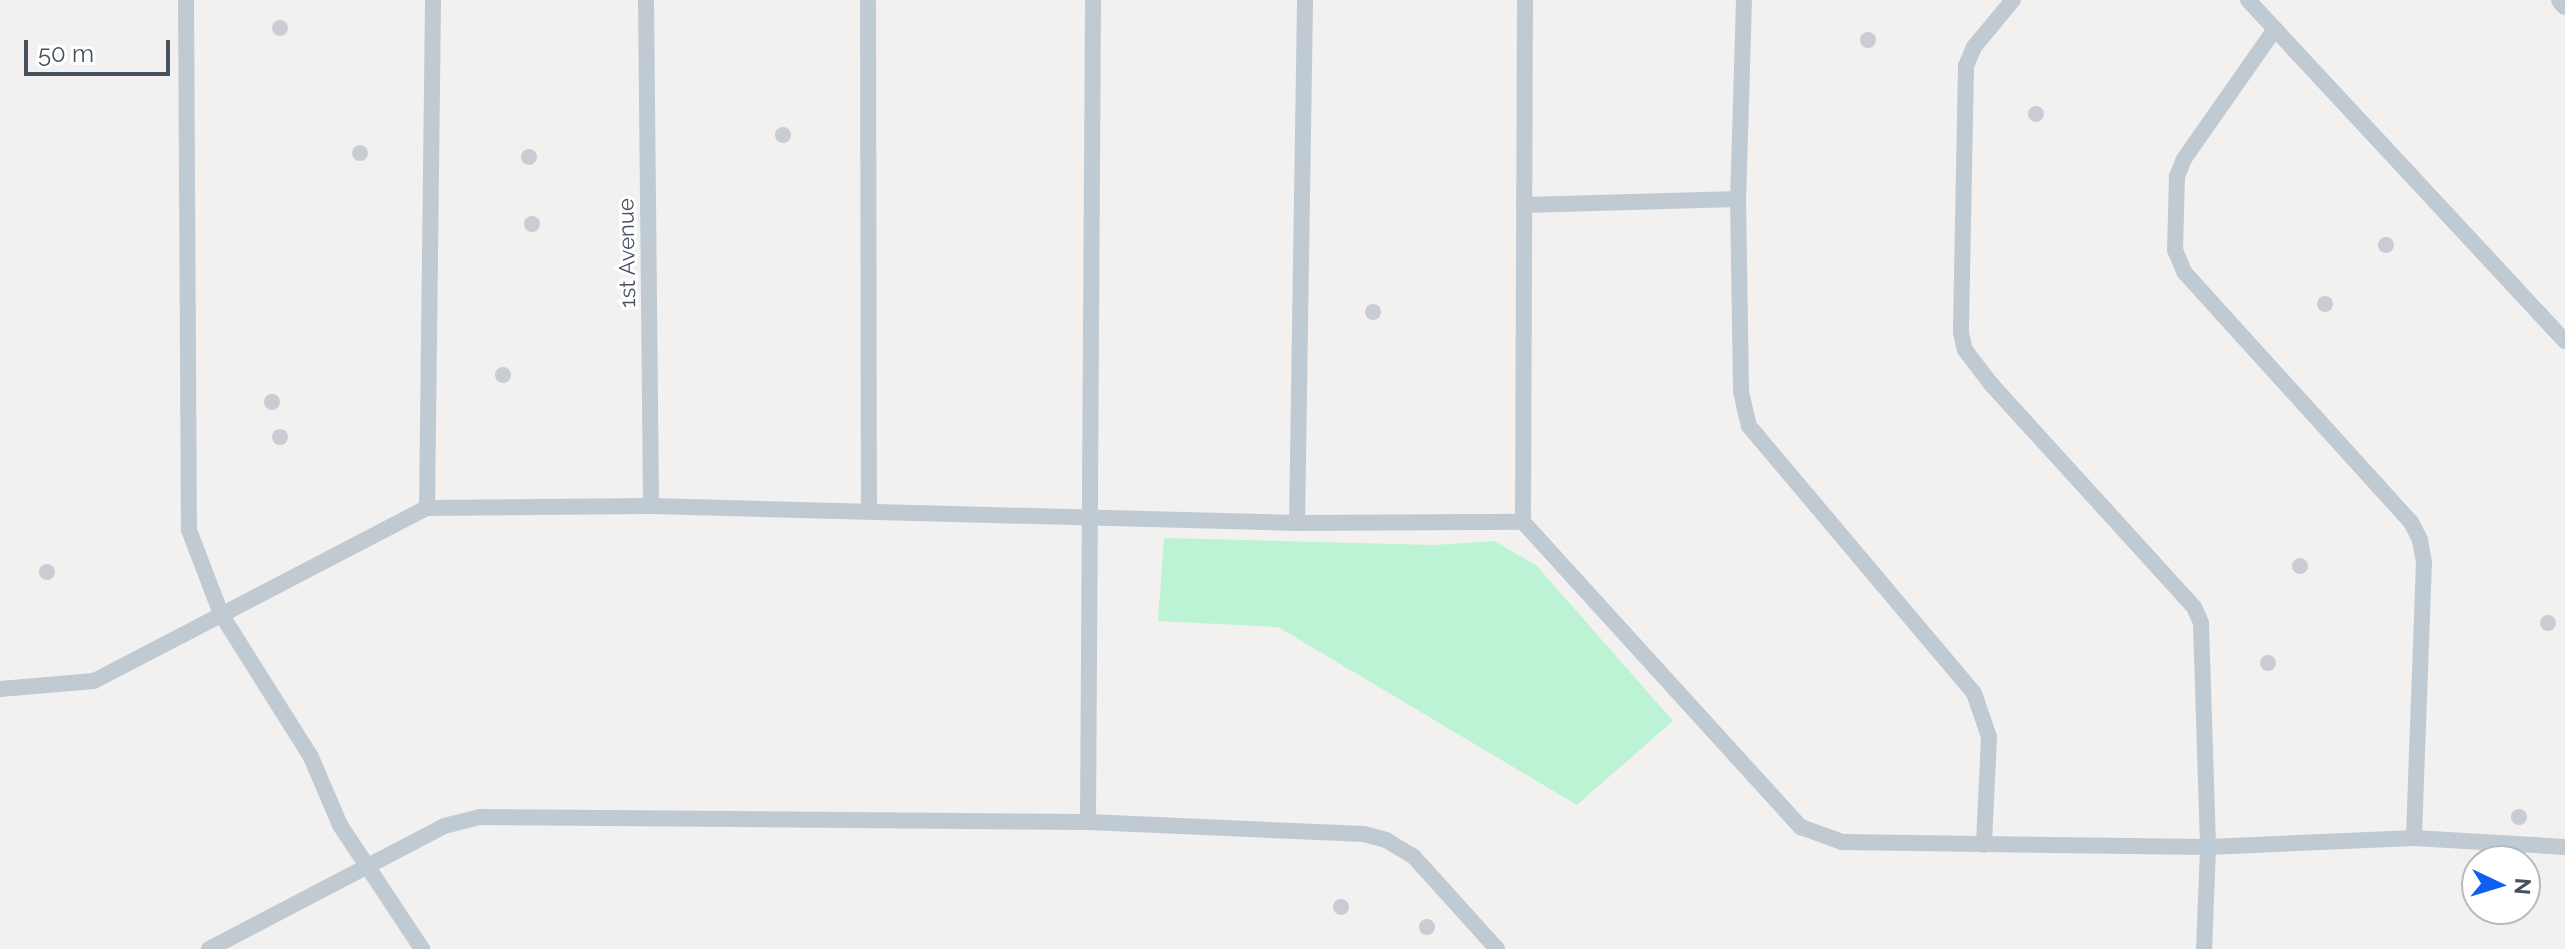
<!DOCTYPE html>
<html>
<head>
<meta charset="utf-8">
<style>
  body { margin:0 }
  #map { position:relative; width:2565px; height:949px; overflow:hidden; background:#f3f0f0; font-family:Raleway,sans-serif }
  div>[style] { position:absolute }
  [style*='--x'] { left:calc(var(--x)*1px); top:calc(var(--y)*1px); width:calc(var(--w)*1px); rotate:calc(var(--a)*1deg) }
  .green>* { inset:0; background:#bdf3d5 }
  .building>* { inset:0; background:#caccd3 }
  .round { border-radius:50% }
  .minor>* { height:16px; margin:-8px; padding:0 8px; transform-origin:8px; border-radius:8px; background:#c0cad3 }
  .tertiary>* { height:20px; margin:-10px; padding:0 10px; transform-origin:10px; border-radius:10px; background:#c0cad3 }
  span { translate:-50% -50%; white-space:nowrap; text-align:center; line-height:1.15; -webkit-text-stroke:6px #fff; paint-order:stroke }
  .street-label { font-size:22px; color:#47525f }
  .north { position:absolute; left:2461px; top:845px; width:80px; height:80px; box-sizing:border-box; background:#fff; border:2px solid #b5babf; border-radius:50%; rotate:94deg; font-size:22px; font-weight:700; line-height:32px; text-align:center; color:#47525f }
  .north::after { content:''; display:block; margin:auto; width:28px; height:36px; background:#0d60f1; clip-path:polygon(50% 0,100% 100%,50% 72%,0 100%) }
  .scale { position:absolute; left:24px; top:40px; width:146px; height:36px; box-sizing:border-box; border:4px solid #47525f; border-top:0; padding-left:10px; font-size:24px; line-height:28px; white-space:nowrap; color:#47525f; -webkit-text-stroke:6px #fff; paint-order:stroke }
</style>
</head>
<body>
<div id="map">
  <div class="green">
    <i style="clip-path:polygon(1164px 538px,1434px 545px,1494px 541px,1537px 566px,1673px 721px,1577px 805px,1278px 627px,1158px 621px)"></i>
  </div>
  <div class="building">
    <i class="round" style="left:272px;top:20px;width:16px;height:16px"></i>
    <i class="round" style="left:1860px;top:32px;width:16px;height:16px"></i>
    <i class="round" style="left:2028px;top:106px;width:16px;height:16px"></i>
    <i class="round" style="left:775px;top:127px;width:16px;height:16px"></i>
    <i class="round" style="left:352px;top:145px;width:16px;height:16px"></i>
    <i class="round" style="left:521px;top:149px;width:16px;height:16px"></i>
    <i class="round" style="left:524px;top:216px;width:16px;height:16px"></i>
    <i class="round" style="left:2378px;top:237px;width:16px;height:16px"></i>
    <i class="round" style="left:2317px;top:296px;width:16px;height:16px"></i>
    <i class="round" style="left:1365px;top:304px;width:16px;height:16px"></i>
    <i class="round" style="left:495px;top:367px;width:16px;height:16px"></i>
    <i class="round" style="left:264px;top:394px;width:16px;height:16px"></i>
    <i class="round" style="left:272px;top:429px;width:16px;height:16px"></i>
    <i class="round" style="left:2292px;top:558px;width:16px;height:16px"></i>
    <i class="round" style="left:39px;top:564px;width:16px;height:16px"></i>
    <i class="round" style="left:2540px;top:615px;width:16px;height:16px"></i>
    <i class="round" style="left:2260px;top:655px;width:16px;height:16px"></i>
    <i class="round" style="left:2511px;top:809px;width:16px;height:16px"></i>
    <i class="round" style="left:1333px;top:899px;width:16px;height:16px"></i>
    <i class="round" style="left:1419px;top:919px;width:16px;height:16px"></i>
  </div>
  <div class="minor">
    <i style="--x:186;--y:0;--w:530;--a:89.68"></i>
    <i style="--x:189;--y:530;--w:90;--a:69.1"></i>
    <i style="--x:221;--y:614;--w:169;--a:57.8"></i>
    <i style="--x:311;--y:757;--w:74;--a:66.9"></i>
    <i style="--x:340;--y:825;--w:149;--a:56.5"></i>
    <i style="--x:646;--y:0;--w:506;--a:89.43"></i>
    <i style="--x:868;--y:0;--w:511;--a:89.89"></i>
    <i style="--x:1525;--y:0;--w:522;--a:90.22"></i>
    <i style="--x:1523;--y:522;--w:413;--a:47.7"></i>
    <i style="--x:1801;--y:827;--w:44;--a:20.1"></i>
    <i style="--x:1842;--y:842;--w:366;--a:0.8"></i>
    <i style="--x:2208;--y:847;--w:206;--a:-2.5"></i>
    <i style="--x:2414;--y:838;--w:151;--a:3.4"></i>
    <i style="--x:1744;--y:0;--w:199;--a:91.7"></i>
    <i style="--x:1738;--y:199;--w:193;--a:89.1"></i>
    <i style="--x:1741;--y:392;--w:35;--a:77"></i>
    <i style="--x:1749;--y:426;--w:349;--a:49.9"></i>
    <i style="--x:1974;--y:693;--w:46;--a:71.2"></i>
    <i style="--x:1989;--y:737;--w:108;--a:92.7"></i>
    <i style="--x:2013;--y:0;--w:61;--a:129.7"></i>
    <i style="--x:1974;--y:47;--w:21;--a:113"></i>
    <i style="--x:1966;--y:66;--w:267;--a:91.1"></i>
    <i style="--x:1961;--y:333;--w:17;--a:77"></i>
    <i style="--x:1965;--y:350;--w:43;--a:52.6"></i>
    <i style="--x:1991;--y:384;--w:302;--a:47.7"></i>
    <i style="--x:2194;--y:607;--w:17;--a:66"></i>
    <i style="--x:2201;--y:623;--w:224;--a:88.2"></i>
    <i style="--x:2208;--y:847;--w:102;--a:92.2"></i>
    <i style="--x:2248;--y:0;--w:466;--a:47.1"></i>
    <i style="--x:2275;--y:29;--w:159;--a:125"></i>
    <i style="--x:2184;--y:159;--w:18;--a:112"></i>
    <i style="--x:2177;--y:176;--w:74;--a:91.5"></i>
    <i style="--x:2175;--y:250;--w:25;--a:67"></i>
    <i style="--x:2185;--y:273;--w:336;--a:47.8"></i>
    <i style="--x:2411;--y:522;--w:20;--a:63"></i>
    <i style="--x:2420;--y:540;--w:22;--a:80"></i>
    <i style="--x:2424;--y:562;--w:276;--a:92.1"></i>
    <i style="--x:1524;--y:205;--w:214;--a:-1.6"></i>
    <i style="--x:427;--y:508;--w:508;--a:-89.32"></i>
    <i style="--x:1297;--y:523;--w:523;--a:-89.12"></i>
    <i style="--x:0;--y:689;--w:94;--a:-4.9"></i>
    <i style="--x:94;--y:681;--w:375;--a:-27.5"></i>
    <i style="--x:427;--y:508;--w:224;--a:-0.5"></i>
    <i style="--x:651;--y:506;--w:646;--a:1.51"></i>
    <i style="--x:1297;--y:523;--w:226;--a:-0.3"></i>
    <i style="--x:1088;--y:822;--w:822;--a:-89.65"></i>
    <i style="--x:209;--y:949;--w:265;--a:-27.6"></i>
    <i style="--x:444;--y:826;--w:36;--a:-14"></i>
    <i style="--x:479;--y:817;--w:609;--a:0.47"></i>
    <i style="--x:1088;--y:822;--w:276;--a:2.5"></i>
    <i style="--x:1364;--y:834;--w:23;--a:15"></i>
    <i style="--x:1386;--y:840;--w:33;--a:31"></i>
    <i style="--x:1414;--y:857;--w:124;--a:47.9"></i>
  </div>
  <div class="tertiary">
    <i style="--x:2561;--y:0;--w:6;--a:51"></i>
  </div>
  <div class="street-label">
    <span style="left:627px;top:253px;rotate:-91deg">1st Avenue</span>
  </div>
  <div class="north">N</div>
  <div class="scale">50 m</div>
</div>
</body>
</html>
